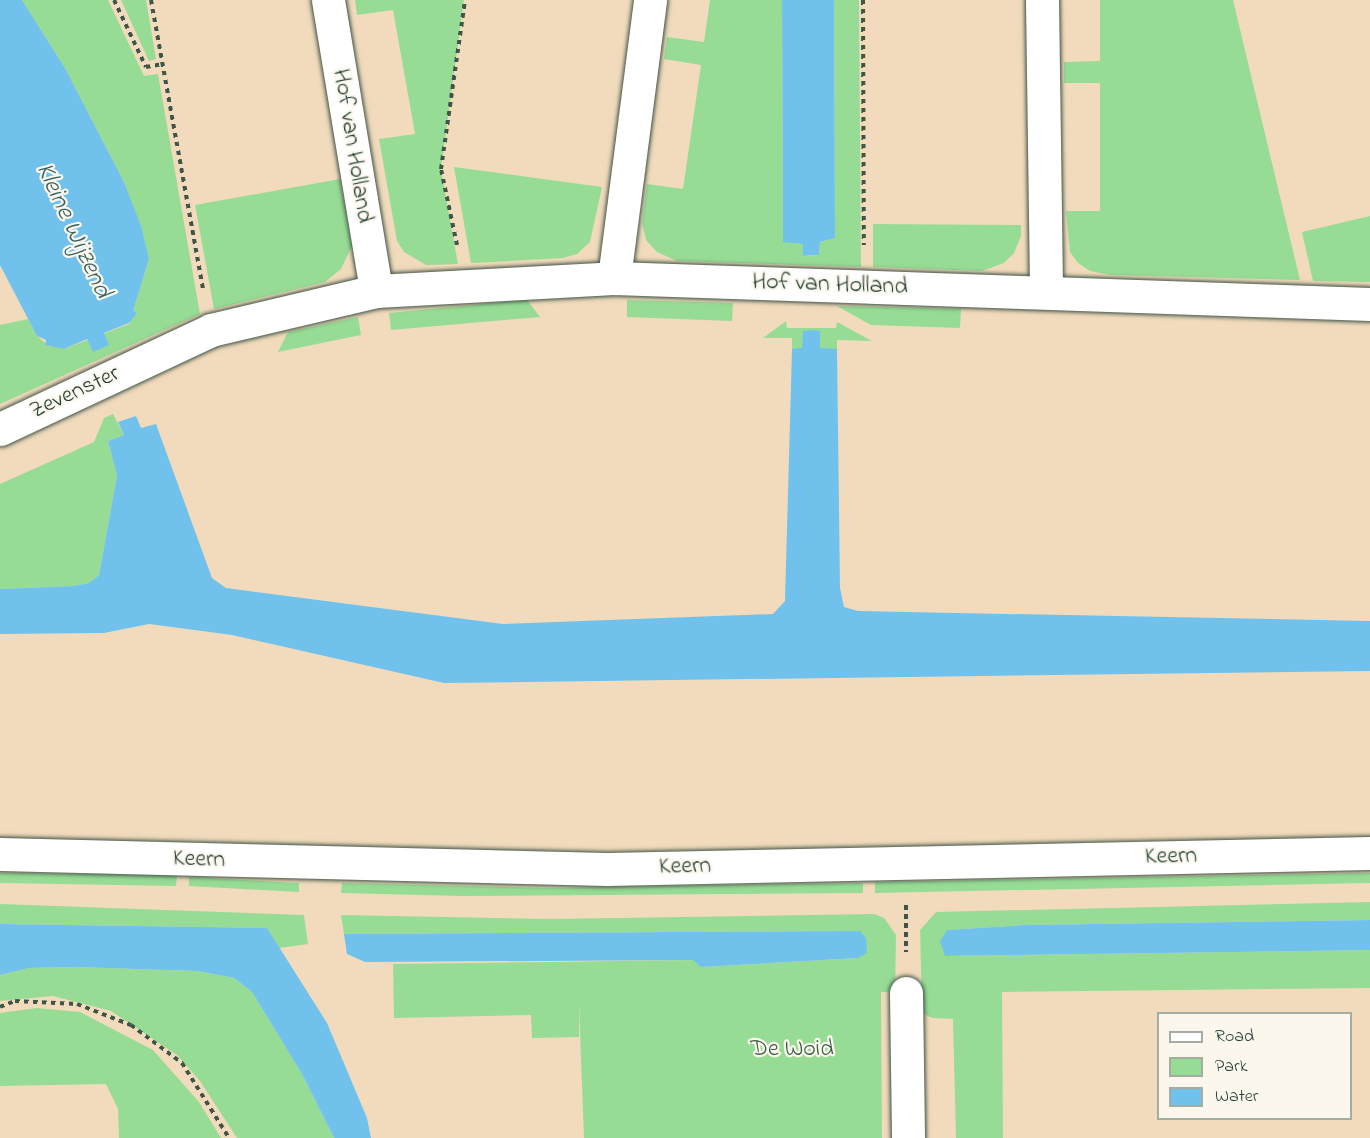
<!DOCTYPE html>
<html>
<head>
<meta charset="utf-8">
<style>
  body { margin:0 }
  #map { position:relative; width:1370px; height:1138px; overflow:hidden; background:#f2dbbc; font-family:"Indie Flower",sans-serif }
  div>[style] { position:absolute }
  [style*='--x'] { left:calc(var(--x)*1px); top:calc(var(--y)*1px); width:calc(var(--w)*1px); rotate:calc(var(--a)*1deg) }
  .green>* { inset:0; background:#97dc95 }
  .water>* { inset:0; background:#70c2ec }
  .path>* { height:4px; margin-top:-2px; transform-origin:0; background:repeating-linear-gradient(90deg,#3f5548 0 4.5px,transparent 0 9px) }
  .roads { filter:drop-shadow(0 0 2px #3f5548) drop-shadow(0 0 2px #3f5548) }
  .minor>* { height:33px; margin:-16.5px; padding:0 16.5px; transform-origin:16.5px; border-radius:16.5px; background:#fff }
  .tertiary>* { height:33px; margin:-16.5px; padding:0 16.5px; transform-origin:16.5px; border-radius:16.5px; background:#fff }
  span { translate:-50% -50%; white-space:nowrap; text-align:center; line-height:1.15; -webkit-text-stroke:4.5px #fbf7ec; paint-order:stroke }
  .street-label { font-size:24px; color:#1f3d34 }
  .park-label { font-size:24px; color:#375d47 }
  .water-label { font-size:26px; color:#335e62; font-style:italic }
  .legend { position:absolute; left:1157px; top:1012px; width:195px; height:108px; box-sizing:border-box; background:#fbf7ec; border:2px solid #a3ada2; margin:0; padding:8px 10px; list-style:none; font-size:18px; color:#1f3d34 }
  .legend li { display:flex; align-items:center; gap:12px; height:30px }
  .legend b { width:30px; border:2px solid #a3ada2 }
</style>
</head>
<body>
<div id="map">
  <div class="green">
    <i style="clip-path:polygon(22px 0,108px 0,144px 76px,158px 74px,200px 314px,0 404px,0 325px,28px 319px,37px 336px,50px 347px,52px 344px,64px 349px,129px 324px,149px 259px,124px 182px,65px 68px)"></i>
    <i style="clip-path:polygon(121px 0,146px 0,156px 59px,149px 61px)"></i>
    <i style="clip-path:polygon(355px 0,464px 0,441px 169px,458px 264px,426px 265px,404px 252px,397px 241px,379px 139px,415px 134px,393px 10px,357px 15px)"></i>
    <i style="clip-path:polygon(710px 0,782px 0,783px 241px,803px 244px,803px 256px,811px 256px,819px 255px,820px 242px,835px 238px,834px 0,859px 0,861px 267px,677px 261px,657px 252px,646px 240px,642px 223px,647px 184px,683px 189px,701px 65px,664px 59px,667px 37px,704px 42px)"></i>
    <i style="clip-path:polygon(1100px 0,1233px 0,1300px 280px,1111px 275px,1090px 271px,1078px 263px,1070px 252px,1066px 211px,1100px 211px,1100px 83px,1064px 83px,1064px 62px,1100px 61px)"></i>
    <i style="clip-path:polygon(454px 167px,602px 187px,590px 242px,577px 254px,563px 258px,471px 263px)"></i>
    <i style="clip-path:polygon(340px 179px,352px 246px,341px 269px,325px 282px,214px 309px,195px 205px)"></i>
    <i style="clip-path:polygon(1370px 216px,1370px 282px,1313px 281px,1302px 232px)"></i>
    <i style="clip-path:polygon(873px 224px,1021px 225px,1021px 236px,1014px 253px,1004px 263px,982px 271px,873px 267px)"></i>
    <i style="clip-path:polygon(527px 300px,540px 317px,391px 330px,389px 313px)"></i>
    <i style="clip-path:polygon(627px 300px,733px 303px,732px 321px,627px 317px)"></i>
    <i style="clip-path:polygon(837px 306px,961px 309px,960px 328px,871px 325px)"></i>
    <i style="clip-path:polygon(358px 317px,361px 335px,278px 352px,288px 332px)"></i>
    <i style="clip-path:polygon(786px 321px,787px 328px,836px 328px,837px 322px,872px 341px,837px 340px,837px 349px,792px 349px,792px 338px,763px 338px)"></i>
    <i style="clip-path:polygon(113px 414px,124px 435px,108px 441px,117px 475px,99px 575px,89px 583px,73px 586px,0 589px,0 484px,94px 442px,104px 418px)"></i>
    <i style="clip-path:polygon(0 873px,177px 875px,176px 886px,0 883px)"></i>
    <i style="clip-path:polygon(1370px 873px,1370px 883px,875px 893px,875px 882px)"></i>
    <i style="clip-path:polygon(189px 877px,299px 883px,299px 892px,189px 886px)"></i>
    <i style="clip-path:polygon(342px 883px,546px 888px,863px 883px,863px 893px,461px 896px,341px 893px)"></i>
    <i style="clip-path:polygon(1370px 902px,1370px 920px,1025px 925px,947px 930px,946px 956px,1370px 950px,1370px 988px,1002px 992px,1003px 1138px,956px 1138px,953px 1019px,933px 1018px,925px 1015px,922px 1007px,920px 930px,936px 912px)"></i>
    <i style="clip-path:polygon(0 904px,304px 915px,308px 944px,279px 948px,267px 928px,0 924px)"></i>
    <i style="clip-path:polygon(874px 914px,884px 918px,896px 935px,895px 992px,881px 992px,882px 1138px,584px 1138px,579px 1005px,579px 1037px,532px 1038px,531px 1015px,394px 1018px,393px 964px,694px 960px,701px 967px,858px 958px,860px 931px,344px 934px,341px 915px,551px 919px)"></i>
    <i style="clip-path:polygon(75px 967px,197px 971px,234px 978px,252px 992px,302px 1074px,334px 1138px,237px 1138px,200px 1081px,177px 1055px,111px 1011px,53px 996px,0 1001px,0 975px,29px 968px)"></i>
    <i style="clip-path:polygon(37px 1008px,80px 1012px,153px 1050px,199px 1102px,221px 1138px,119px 1138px,118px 1109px,106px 1084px,0 1086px,0 1013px)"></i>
  </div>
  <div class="water">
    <i style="clip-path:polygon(0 0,22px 0,65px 68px,124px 182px,141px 226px,149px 259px,133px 311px,137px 313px,129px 323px,104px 333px,109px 345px,93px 352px,87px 339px,64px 349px,45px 345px,46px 340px,37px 336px,0 265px)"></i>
    <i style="clip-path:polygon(782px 0,834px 0,835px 238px,820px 242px,819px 255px,803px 256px,803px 244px,783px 242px)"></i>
    <i style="clip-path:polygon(811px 330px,820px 331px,820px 348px,837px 349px,840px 588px,844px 607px,858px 611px,1370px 621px,1370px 671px,444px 683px,232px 635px,149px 624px,104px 633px,0 634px,0 589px,73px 586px,89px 583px,99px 575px,117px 475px,108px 441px,124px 435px,118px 422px,136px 416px,141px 428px,156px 424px,212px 578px,226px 588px,503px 624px,773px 614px,785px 601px,792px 349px,802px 348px,803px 331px)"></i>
    <i style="clip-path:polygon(1370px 920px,1370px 950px,945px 956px,940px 941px,947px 930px,1025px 925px)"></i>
    <i style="clip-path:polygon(0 924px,267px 928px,327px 1023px,367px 1118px,371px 1138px,334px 1138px,302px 1074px,252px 992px,234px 978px,197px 971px,75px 967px,29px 968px,0 975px)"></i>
    <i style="clip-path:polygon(860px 931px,866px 938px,867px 953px,858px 958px,701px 967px,693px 960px,365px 962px,347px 954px,344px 934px)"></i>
  </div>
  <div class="path">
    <i style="--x:114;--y:0;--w:74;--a:64.5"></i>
    <i style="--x:146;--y:67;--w:17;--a:-10"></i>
    <i style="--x:151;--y:0;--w:293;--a:79.8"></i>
    <i style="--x:863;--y:0;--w:245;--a:89.8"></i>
    <i style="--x:457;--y:245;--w:78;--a:-101.9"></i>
    <i style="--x:441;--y:169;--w:171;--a:-81.9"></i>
    <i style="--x:906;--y:905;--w:47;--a:90"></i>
    <i style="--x:0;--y:1007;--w:16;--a:-22"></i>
    <i style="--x:15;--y:1001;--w:62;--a:2.8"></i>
    <i style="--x:77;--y:1004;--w:58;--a:21.3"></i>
    <i style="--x:131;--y:1025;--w:64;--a:36.7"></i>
    <i style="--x:182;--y:1063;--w:89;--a:57.9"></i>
  </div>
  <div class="roads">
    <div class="minor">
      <i style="--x:328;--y:0;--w:295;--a:80.6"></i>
      <i style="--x:1042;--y:0;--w:291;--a:89.2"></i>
      <i style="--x:614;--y:278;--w:280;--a:-82.6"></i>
      <i style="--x:0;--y:429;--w:233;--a:-25.1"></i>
      <i style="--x:211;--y:330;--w:170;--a:-13.3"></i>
      <i style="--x:376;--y:291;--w:238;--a:-3.1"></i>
      <i style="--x:614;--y:278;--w:756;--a:1.97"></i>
      <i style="--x:906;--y:993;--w:145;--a:89.2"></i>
    </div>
    <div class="tertiary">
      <i style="--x:0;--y:854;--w:607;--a:1.42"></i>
      <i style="--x:607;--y:869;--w:763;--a:-1.2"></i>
    </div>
  </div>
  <div class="street-label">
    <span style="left:352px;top:146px;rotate:81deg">Hof van Holland</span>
    <span style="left:830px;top:285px;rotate:2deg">Hof van Holland</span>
    <span style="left:75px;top:393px;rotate:-25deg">Zevenster</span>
    <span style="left:1171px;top:857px;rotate:-1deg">Keern</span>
    <span style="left:199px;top:860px;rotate:2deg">Keern</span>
    <span style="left:685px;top:867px;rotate:-1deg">Keern</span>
  </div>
  <div class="park-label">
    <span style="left:792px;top:1050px">De Woid</span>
  </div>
  <div class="water-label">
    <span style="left:72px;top:231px;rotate:65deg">Kleine Wijzend</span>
  </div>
  <ul class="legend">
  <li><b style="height:8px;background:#fff"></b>Road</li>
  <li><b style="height:16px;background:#97dc95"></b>Park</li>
  <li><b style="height:16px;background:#70c2ec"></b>Water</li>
  </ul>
</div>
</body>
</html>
